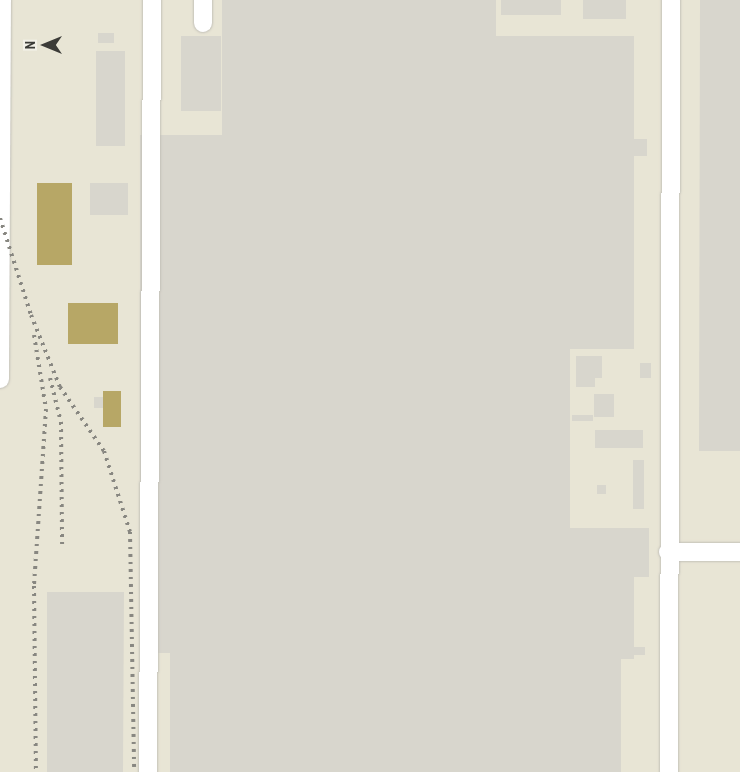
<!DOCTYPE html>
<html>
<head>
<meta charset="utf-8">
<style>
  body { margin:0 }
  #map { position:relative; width:740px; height:772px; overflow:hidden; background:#f3f1e8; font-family:"Archivo Narrow",sans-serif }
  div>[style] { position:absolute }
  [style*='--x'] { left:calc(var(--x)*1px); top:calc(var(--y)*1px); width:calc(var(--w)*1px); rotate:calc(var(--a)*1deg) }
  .built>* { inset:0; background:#e8e5d5 }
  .water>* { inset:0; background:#b7a766 }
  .building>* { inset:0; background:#d8d6cd }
  .roads { filter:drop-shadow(0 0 1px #c1bfb7) drop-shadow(0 0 1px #c1bfb7) }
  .minor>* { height:18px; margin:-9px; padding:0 9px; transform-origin:9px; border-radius:9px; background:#fff }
  .rail>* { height:4px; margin-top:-2px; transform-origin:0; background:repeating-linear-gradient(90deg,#888781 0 2.5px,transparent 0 7.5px) }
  span { translate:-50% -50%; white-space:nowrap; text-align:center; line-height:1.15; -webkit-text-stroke:4px #f3f1e8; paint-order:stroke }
  .north { position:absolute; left:20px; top:20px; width:50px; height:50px; -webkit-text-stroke:4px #f3f1e8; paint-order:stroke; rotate:270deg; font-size:14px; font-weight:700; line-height:20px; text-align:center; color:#3c3c38 }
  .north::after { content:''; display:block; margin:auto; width:18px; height:22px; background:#3c3c38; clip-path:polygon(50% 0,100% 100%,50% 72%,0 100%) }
</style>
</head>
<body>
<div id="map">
  <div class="built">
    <i style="clip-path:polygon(0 0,740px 0,740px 772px,0 772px)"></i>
  </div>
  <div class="water">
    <i style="clip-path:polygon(37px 183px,72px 183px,72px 265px,37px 265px)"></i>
    <i style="clip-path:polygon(68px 303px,118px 303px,118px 344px,68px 344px)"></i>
    <i style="clip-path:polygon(103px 391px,121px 391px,121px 427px,103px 427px)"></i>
  </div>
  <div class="building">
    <i style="clip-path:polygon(222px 0,496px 0,496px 36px,634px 36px,634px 139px,647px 139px,647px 156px,634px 156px,634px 349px,570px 349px,570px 528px,649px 528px,649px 577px,634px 577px,634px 647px,645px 647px,645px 655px,634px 655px,634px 659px,621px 659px,621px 772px,170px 772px,170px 653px,140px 653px,140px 135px,222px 135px)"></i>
    <i style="clip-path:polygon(501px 0,561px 0,561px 15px,501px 15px)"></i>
    <i style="clip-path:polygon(583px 0,626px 0,626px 19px,583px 19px)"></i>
    <i style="clip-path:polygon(700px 0,740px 0,740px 451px,699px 451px)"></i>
    <i style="clip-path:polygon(98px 33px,114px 33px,114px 43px,98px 43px)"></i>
    <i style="clip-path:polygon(181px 36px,221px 36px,221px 111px,181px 111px)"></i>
    <i style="clip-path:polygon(96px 51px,125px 51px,125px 146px,96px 146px)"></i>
    <i style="clip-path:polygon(90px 183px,128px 183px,128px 215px,90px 215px)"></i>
    <i style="clip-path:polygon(576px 356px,602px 356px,602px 378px,595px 378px,595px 387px,576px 387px)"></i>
    <i style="clip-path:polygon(640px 363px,651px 363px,651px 378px,640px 378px)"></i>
    <i style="clip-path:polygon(594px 394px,614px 394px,614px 417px,594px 417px)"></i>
    <i style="clip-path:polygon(94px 397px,103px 397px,103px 408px,94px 408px)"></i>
    <i style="clip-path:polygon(572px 415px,593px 415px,593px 421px,572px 421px)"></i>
    <i style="clip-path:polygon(595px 430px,643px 430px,643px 448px,595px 448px)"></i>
    <i style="clip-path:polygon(633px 460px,644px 460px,644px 509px,633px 509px)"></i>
    <i style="clip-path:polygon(597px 485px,606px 485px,606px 494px,597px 494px)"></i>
    <i style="clip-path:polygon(47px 592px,124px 592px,123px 772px,47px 772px)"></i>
  </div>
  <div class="roads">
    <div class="minor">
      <i style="--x:203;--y:23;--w:23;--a:-90"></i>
      <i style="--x:0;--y:379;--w:379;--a:-89.7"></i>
      <i style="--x:668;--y:552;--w:72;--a:0"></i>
      <i style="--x:148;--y:772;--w:772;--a:-89.7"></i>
      <i style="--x:669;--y:772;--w:772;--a:-89.85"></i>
    </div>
  </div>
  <div class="rail">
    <i style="--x:0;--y:218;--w:102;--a:72.3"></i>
    <i style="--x:31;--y:315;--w:78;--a:68.1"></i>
    <i style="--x:60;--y:387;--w:78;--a:55.5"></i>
    <i style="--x:104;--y:451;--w:85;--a:72.2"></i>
    <i style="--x:130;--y:532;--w:240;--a:89"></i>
    <i style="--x:34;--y:335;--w:75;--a:80.8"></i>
    <i style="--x:46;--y:409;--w:177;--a:93.9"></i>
    <i style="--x:34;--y:586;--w:186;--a:89.4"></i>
    <i style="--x:50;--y:378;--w:45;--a:76"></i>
    <i style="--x:61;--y:422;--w:122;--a:89.5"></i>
  </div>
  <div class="north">N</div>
</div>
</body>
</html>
